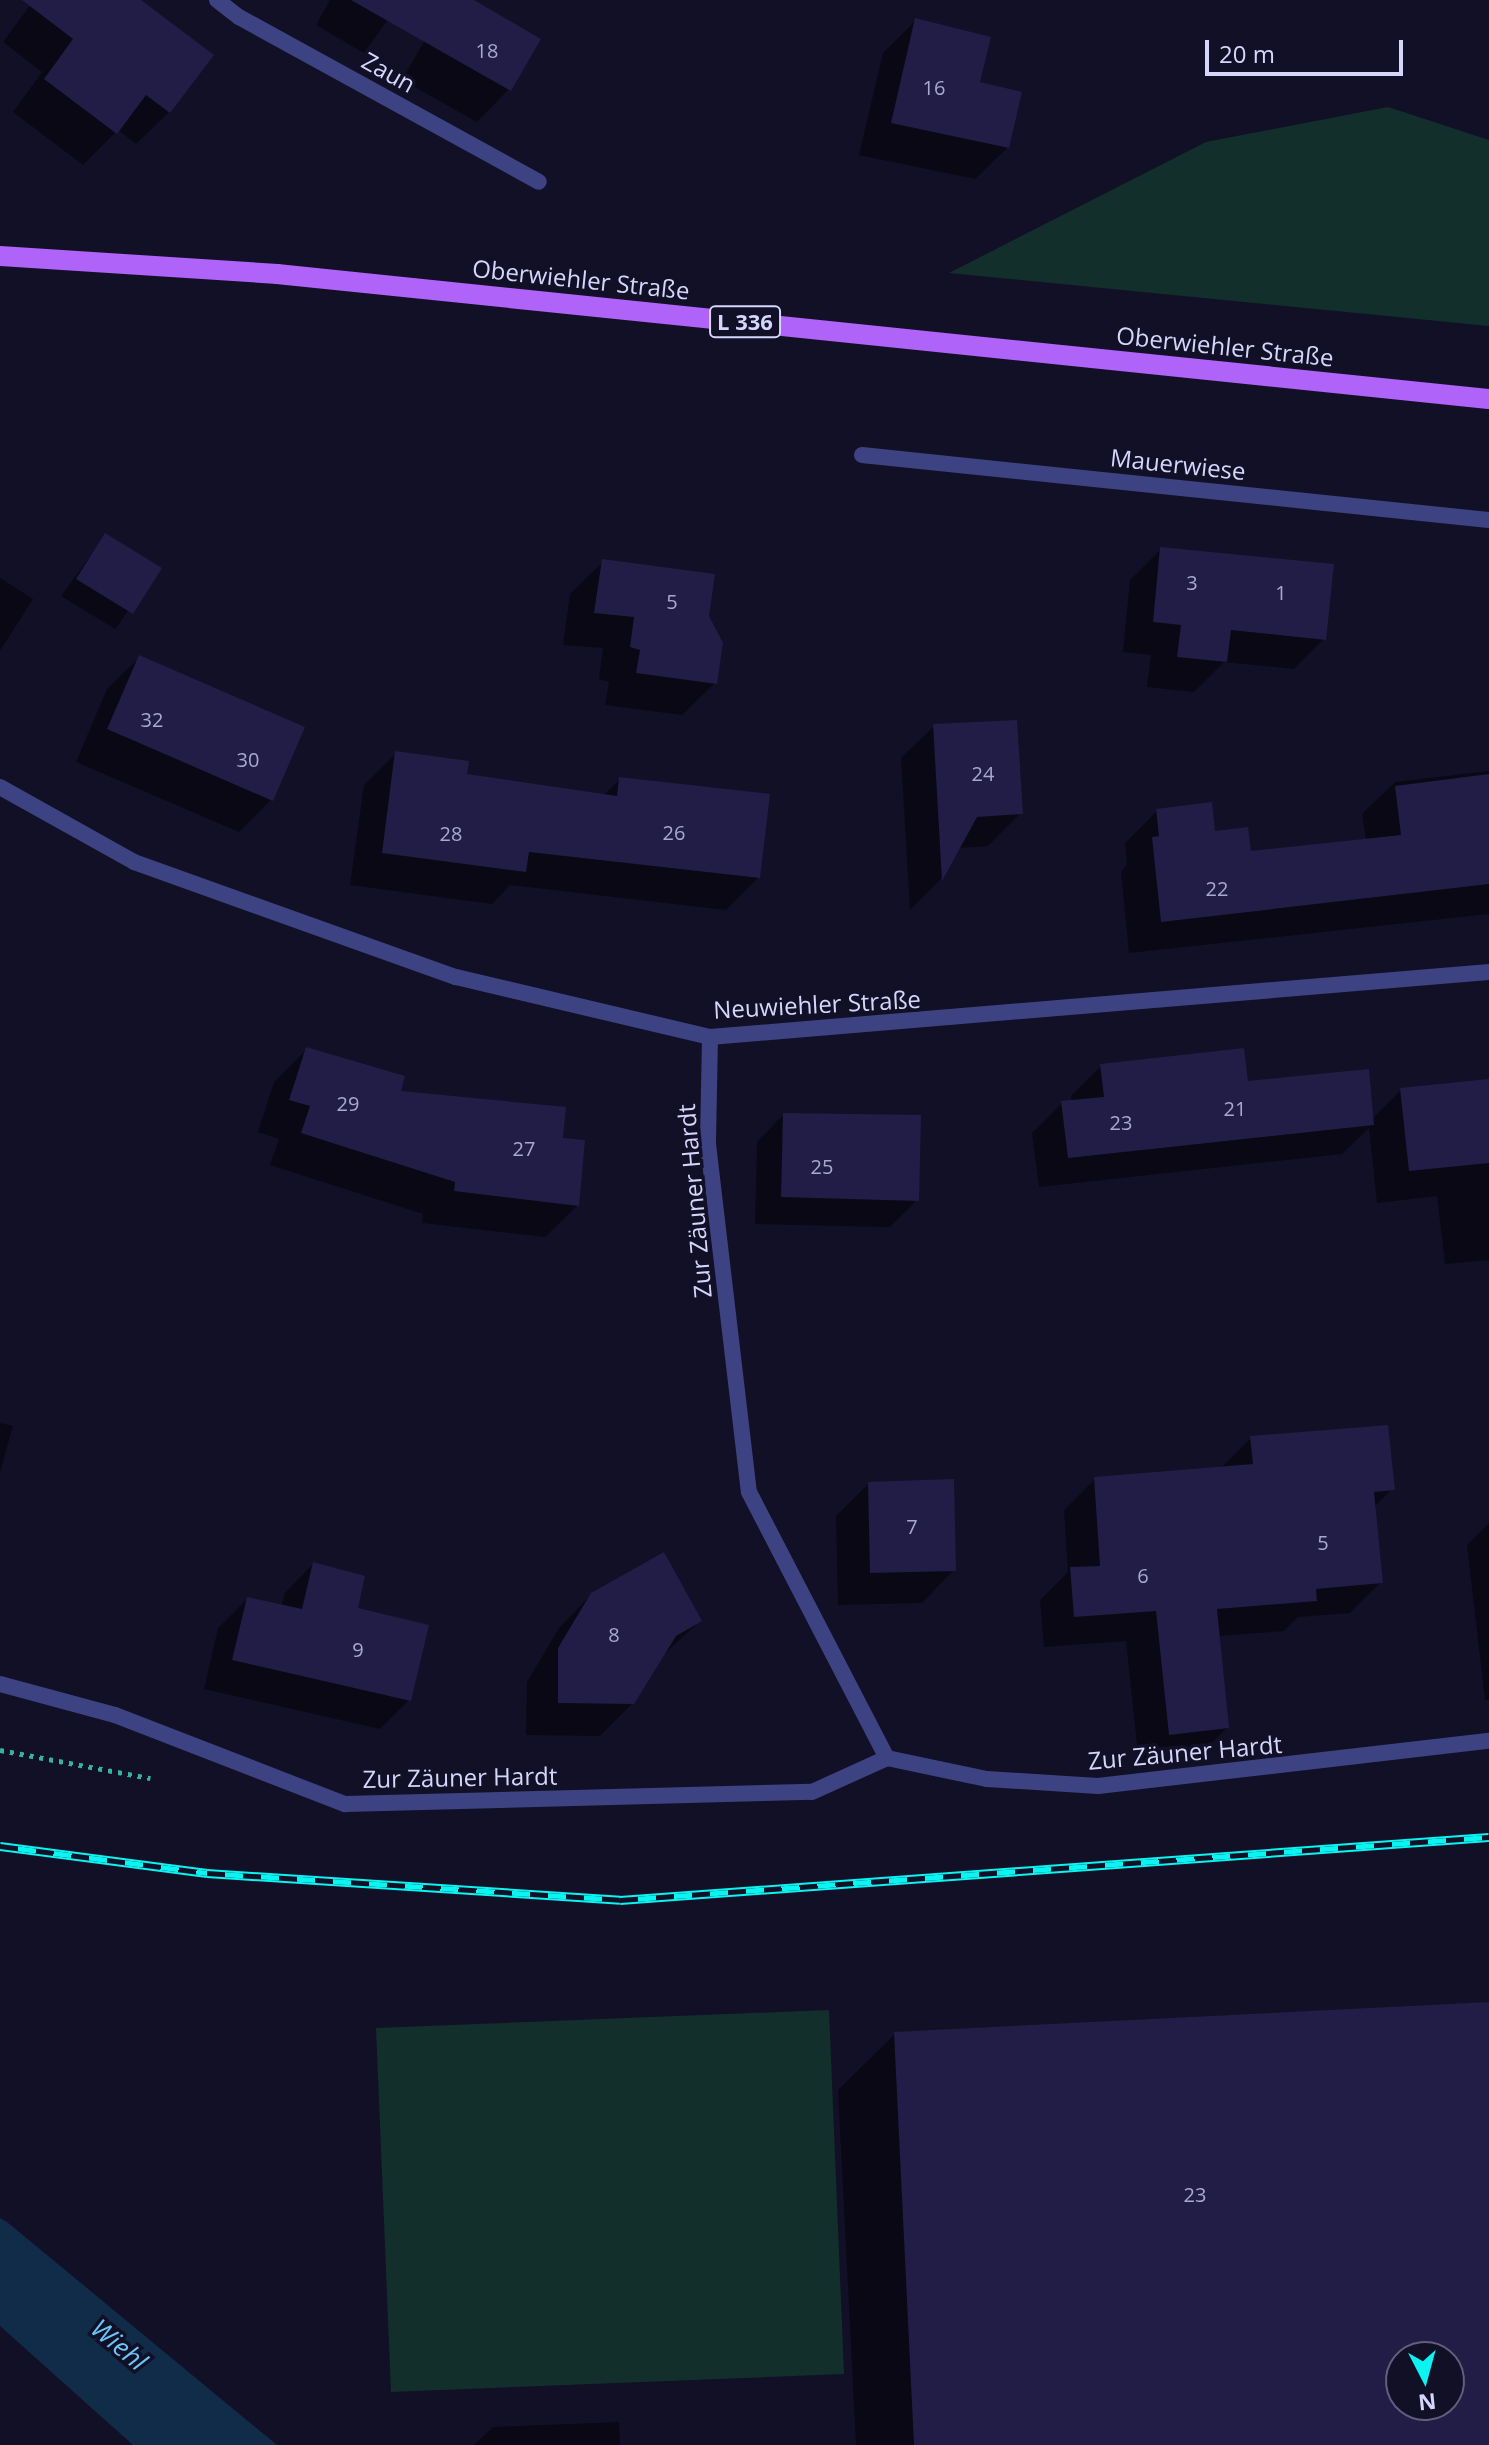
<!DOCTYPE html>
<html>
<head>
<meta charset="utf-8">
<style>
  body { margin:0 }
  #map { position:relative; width:1489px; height:2445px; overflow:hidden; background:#111026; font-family:"Open Sans",sans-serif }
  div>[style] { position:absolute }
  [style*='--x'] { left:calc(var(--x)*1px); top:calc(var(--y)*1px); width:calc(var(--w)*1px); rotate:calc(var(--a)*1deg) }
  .green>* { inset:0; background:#132f2b }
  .water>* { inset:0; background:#112c49 }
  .shadow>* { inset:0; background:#0007 }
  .building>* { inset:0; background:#211d46 }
  .path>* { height:5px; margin-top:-2.5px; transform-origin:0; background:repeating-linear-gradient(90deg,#35b39d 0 4px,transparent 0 10px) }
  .service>* { height:16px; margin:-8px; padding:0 8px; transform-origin:8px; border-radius:8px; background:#3d4382 }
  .minor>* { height:16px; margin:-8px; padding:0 8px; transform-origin:8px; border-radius:8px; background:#3d4382 }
  .primary>* { height:20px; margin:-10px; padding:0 10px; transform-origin:10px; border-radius:10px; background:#af63f8 }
  .rail>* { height:9px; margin-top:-4.5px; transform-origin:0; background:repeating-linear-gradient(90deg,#111026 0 18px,#0bf4f1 0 36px); box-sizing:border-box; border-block:2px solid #0bf4f1 }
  span { translate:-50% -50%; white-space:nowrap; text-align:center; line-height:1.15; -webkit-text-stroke:7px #111026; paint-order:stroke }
  .number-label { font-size:20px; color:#a9a8cf }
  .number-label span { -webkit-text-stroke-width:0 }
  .shield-label span { padding:2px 6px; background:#111026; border:2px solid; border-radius:6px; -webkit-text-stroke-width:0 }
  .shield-label { font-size:22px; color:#d6d6fd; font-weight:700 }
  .street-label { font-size:24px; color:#d6d6fd }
  .water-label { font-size:26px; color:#69c7f8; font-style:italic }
  .north { position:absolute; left:1385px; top:2341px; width:80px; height:80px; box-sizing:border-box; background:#111026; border:2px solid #605f7c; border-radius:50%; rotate:174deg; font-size:22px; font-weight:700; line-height:32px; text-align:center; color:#d6d6fd }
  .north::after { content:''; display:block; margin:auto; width:28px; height:36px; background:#0bf4f1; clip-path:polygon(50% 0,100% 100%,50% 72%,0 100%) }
  .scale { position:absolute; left:1205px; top:40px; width:198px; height:36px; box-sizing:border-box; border:4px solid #d6d6fd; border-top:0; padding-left:10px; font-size:24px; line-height:28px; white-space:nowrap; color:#d6d6fd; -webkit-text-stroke:6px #111026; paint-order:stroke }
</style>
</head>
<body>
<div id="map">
  <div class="green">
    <i style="clip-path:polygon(1388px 107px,1489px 140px,1489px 326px,949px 273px,1206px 142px)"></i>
    <i style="clip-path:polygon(829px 2010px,844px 2374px,391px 2392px,376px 2028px)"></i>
  </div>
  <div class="water">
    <i style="clip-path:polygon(0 2218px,7px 2222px,277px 2445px,133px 2445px,0 2326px)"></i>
  </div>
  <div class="shadow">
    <i style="clip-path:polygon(34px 0,137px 0,169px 112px,136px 144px,118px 130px,83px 165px,13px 112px,42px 72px,3px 42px)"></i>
    <i style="clip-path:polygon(330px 0,402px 0,364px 53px,316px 25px)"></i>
    <i style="clip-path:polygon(460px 0,470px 0,509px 89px,477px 122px,402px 80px,431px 29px)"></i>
    <i style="clip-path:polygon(916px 20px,978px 84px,1008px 147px,975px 179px,859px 155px,883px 53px)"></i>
    <i style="clip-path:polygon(105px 536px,159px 569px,115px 629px,61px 596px)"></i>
    <i style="clip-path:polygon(1161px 549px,1324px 639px,1294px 669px,1224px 662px,1194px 692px,1147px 687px,1151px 655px,1123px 652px,1130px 580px)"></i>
    <i style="clip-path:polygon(603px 562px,707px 616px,715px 683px,682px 715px,605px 705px,609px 682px,599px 679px,603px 648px,563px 645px,570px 594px)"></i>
    <i style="clip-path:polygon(0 578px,33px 599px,0 651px)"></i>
    <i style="clip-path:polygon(140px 657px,271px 800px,239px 832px,76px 762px,107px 689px)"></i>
    <i style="clip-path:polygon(934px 726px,1021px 813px,988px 846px,958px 848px,940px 880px,910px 910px,901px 758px)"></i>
    <i style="clip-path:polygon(396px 753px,465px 776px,603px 796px,620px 779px,758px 878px,726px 910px,510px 885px,492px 904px,350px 885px,364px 785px)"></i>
    <i style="clip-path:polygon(1489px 771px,1489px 914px,1129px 953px,1121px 872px,1127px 865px,1125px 843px,1157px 811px,1249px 853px,1366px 841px,1362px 814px,1395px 782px)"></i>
    <i style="clip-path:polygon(307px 1049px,398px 1092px,561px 1140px,578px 1205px,545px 1237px,422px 1223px,423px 1214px,270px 1165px,279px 1139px,258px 1132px,274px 1082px)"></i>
    <i style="clip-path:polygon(1101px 1066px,1246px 1083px,1372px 1119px,1401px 1090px,1489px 1081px,1489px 1260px,1445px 1264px,1437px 1196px,1377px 1203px,1369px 1128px,1342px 1154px,1039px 1187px,1032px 1133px,1062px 1103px,1072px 1102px,1071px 1096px)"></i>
    <i style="clip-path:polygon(783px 1115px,917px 1200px,890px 1227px,755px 1224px,757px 1142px)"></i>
    <i style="clip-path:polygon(0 1423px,13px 1426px,0 1472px)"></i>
    <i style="clip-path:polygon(1251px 1438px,1392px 1489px,1374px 1507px,1381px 1582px,1350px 1613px,1298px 1617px,1284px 1631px,1218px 1636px,1227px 1728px,1196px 1759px,1139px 1764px,1126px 1641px,1044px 1647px,1040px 1600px,1068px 1572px,1064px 1510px,1095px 1479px,1220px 1469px)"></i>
    <i style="clip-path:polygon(868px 1484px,954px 1570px,922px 1603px,838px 1605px,836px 1516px)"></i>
    <i style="clip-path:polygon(1489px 1523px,1489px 1699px,1485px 1700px,1467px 1545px)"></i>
    <i style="clip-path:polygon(313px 1564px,355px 1610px,409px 1700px,380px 1729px,204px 1689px,218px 1628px,247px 1599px,281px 1607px,285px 1593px)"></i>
    <i style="clip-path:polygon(592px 1594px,700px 1621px,661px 1657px,633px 1703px,600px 1736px,526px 1735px,527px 1682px,559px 1628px)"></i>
    <i style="clip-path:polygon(evenodd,1489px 2004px,1489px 2445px,856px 2445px,838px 2090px,895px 2034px,1489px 2004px,1401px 2357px,1449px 2357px,1449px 2405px,1401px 2405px,1401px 2357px)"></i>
    <i style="clip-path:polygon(619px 2422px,620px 2445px,474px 2445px,493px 2427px)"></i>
  </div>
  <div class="building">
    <i style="clip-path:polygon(22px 0,141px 0,214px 55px,170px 113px,146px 95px,117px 134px,44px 79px,73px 39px)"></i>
    <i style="clip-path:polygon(351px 0,474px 0,541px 39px,511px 91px)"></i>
    <i style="clip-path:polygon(915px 18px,991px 37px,980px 82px,1022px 92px,1009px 148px,891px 123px)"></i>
    <i style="clip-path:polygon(105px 533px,162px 568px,133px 614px,76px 579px)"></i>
    <i style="clip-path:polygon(1160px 547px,1334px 564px,1326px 640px,1231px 630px,1227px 662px,1177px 657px,1181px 625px,1153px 622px)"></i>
    <i style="clip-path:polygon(602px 559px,715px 574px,709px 616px,723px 643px,717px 684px,636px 673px,640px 650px,630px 647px,634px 617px,594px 613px)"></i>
    <i style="clip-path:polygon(139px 655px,305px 727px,273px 801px,107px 729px)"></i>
    <i style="clip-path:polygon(1017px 720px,1023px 814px,977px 817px,942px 881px,933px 724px)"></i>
    <i style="clip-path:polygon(395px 751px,469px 761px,467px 774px,617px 796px,619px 777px,770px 794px,760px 878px,529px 852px,526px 872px,382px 853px)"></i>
    <i style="clip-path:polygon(1489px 774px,1489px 884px,1161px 922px,1152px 837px,1159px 836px,1156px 809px,1212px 802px,1215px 831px,1248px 827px,1251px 851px,1401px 835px,1395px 786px)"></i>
    <i style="clip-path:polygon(306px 1047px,405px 1076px,401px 1091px,566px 1107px,563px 1138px,585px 1140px,579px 1206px,454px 1191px,455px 1182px,301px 1133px,310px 1106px,289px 1100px)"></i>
    <i style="clip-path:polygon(1244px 1048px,1248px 1081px,1369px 1069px,1374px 1125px,1068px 1158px,1061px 1101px,1104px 1097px,1100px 1064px)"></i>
    <i style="clip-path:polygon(1489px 1079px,1489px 1163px,1409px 1171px,1400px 1088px)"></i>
    <i style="clip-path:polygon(783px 1113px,921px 1115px,919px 1201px,781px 1197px)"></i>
    <i style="clip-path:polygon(1388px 1425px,1395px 1490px,1374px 1492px,1383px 1583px,1316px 1589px,1317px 1601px,1217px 1609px,1229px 1728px,1169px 1735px,1156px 1611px,1074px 1617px,1070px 1567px,1100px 1566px,1094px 1477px,1253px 1464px,1250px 1436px)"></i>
    <i style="clip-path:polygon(954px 1479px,956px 1571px,870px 1573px,868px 1482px)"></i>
    <i style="clip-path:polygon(664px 1552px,702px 1621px,676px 1636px,634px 1704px,558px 1703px,558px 1648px,591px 1593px)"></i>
    <i style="clip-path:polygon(313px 1562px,365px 1576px,358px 1608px,429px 1625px,411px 1701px,232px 1660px,247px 1597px,302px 1609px)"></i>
    <i style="clip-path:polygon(evenodd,1489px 2002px,1489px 2445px,914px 2445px,894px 2032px,1489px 2002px,1401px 2357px,1449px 2357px,1449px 2405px,1401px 2405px,1401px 2357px)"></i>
  </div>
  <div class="path">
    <i style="--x:0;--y:1750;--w:153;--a:10.6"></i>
  </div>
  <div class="service">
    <i style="--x:862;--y:455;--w:630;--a:5.92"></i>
    <i style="--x:0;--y:1684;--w:119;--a:15.1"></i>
    <i style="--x:115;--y:1715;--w:247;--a:21.2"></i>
    <i style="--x:345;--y:1804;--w:467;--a:-1.5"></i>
    <i style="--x:812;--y:1792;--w:82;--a:-24.4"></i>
  </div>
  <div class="minor">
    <i style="--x:217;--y:0;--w:28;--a:38"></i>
    <i style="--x:239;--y:17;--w:342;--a:28.8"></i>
    <i style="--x:0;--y:787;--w:154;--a:29.2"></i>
    <i style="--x:134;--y:862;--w:342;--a:19.7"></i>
    <i style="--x:456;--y:977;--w:261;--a:13.3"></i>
    <i style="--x:710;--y:1037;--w:782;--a:-4.77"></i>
    <i style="--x:710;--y:1037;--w:107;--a:91.1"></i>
    <i style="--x:708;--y:1144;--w:350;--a:83.3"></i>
    <i style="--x:749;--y:1492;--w:300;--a:62.6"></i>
    <i style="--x:887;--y:1758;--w:102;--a:11.9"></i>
    <i style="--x:987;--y:1779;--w:111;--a:3.6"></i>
    <i style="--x:1098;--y:1786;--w:394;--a:-6.6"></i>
  </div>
  <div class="primary">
    <i style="--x:0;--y:256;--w:278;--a:3.7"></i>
    <i style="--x:277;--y:274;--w:1218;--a:5.89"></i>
  </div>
  <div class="rail">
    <i style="--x:0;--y:1846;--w:209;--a:7.4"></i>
    <i style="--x:207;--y:1873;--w:414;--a:3.7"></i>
    <i style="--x:620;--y:1900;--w:871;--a:-4.15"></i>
  </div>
  <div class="number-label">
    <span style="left:487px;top:50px">18</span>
    <span style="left:934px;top:87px">16</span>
    <span style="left:1192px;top:582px">3</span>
    <span style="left:1281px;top:592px">1</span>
    <span style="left:672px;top:601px">5</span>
    <span style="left:152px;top:719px">32</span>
    <span style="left:248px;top:759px">30</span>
    <span style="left:983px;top:773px">24</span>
    <span style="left:674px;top:832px">26</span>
    <span style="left:451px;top:833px">28</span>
    <span style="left:1217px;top:888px">22</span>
    <span style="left:348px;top:1103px">29</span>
    <span style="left:1235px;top:1108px">21</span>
    <span style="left:1121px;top:1122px">23</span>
    <span style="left:524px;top:1148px">27</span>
    <span style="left:822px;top:1166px">25</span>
    <span style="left:912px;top:1526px">7</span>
    <span style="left:1323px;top:1542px">5</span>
    <span style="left:1143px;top:1575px">6</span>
    <span style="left:614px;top:1634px">8</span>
    <span style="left:358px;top:1649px">9</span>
    <span style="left:1195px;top:2194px">23</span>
  </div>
  <div class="shield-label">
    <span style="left:745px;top:322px">L 336</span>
  </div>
  <div class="street-label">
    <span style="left:389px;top:72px;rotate:29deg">Zaun</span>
    <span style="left:581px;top:279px;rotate:6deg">Oberwiehler Straße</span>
    <span style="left:1225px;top:346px;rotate:6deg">Oberwiehler Straße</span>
    <span style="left:1178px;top:464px;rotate:6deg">Mauerwiese</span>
    <span style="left:817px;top:1004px;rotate:-3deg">Neuwiehler Straße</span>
    <span style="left:694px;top:1201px;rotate:-95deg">Zur Zäuner Hardt</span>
    <span style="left:1185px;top:1752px;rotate:-5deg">Zur Zäuner Hardt</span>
    <span style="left:460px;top:1777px;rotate:-1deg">Zur Zäuner Hardt</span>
  </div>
  <div class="water-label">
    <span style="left:119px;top:2345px;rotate:40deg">Wiehl</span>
  </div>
  <div class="north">N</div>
  <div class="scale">20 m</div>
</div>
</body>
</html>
